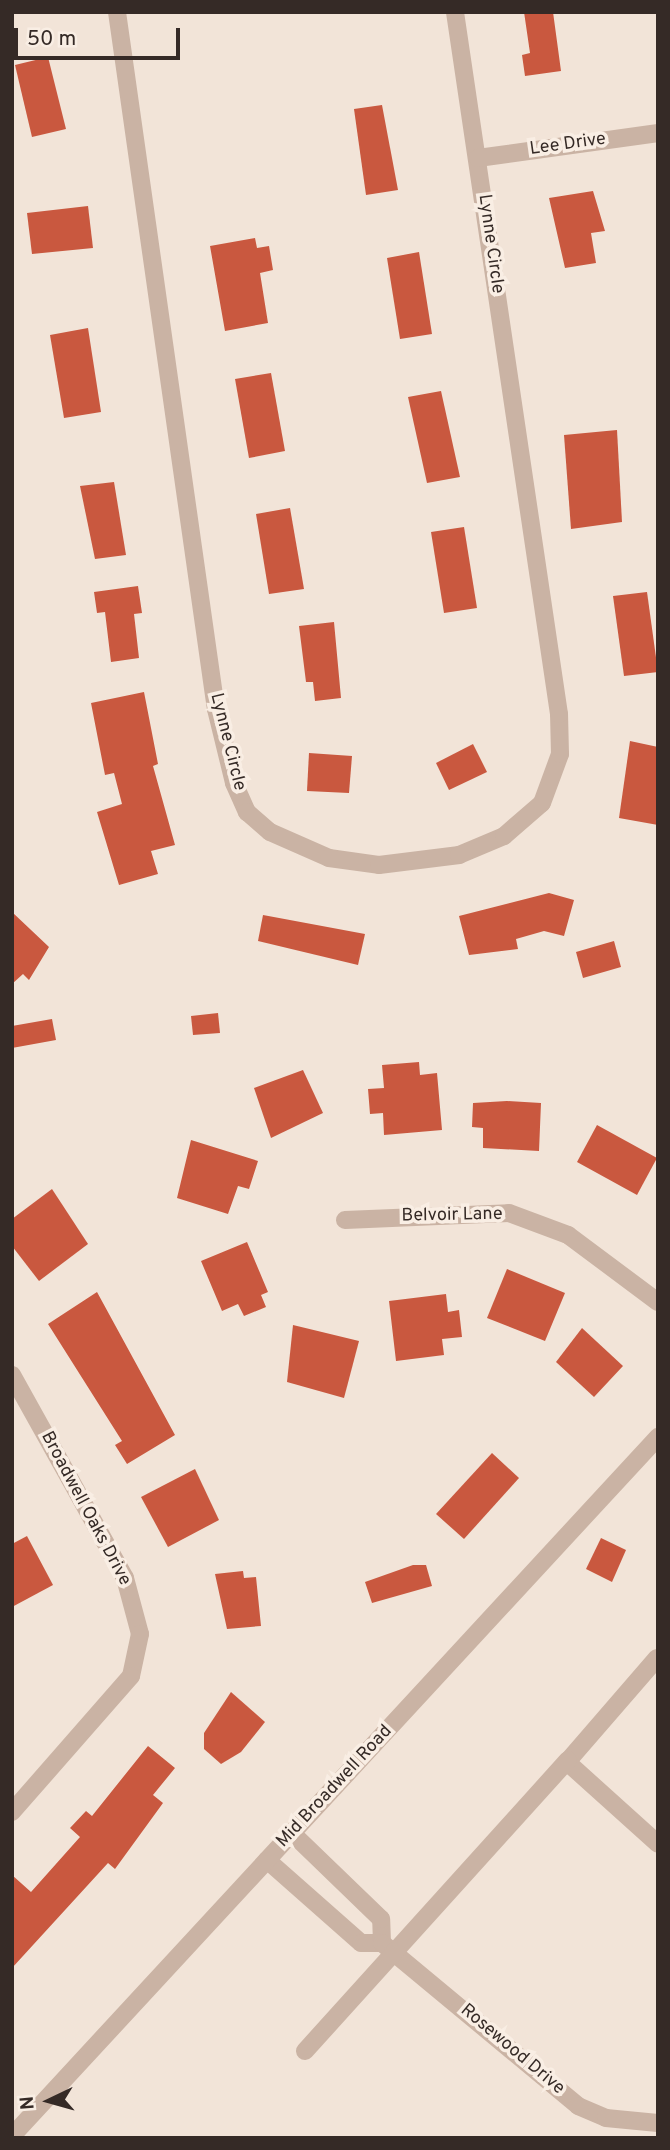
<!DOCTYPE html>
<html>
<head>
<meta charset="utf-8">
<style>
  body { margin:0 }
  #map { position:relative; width:670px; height:2150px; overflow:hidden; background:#f2e4d8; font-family:Overpass,sans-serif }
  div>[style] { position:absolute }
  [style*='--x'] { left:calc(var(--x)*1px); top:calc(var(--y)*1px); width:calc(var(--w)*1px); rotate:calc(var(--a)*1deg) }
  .building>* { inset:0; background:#c9583f }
  .minor>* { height:18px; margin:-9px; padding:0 9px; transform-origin:9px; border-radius:9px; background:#cab3a4 }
  .tertiary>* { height:18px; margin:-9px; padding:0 9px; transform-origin:9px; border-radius:9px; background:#cab3a4 }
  span { translate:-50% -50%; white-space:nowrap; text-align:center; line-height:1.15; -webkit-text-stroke:7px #f9eee4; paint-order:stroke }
  .street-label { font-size:18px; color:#352a26 }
  .frame { position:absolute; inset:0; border:14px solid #352a26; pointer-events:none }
  .north { position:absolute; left:14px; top:2066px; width:70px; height:70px; -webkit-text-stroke:5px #f9eee4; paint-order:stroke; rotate:265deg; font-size:19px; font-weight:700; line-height:28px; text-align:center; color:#352a26 }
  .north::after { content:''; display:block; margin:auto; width:24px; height:32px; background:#352a26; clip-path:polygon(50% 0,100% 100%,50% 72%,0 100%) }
  .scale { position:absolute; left:14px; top:28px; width:166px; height:32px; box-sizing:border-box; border:4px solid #352a26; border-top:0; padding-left:9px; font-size:21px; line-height:24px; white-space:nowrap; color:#352a26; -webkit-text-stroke:5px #f9eee4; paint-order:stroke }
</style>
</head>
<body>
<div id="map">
  <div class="building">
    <i style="clip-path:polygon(524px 12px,553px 12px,561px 71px,525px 76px,522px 55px,530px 53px)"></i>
    <i style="clip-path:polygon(48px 57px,66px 129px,32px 137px,15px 65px)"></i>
    <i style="clip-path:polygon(382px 105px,398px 190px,366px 195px,354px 109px)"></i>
    <i style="clip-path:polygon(593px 191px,605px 231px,591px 233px,596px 263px,565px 268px,549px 198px)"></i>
    <i style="clip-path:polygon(88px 206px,93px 248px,32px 254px,27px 213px)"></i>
    <i style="clip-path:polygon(255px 238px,257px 248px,269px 246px,273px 270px,260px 273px,268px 323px,225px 331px,210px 246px)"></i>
    <i style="clip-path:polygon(419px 252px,432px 334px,400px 339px,387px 258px)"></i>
    <i style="clip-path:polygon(88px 328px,101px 412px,64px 418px,50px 335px)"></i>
    <i style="clip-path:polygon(271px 373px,285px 451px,249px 458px,235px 379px)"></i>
    <i style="clip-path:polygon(441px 391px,460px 477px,427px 483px,408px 397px)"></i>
    <i style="clip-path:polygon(617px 430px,622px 522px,571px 529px,564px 435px)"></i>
    <i style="clip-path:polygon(114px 482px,126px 555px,95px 559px,80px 486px)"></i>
    <i style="clip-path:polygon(290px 508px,304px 589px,269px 594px,256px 514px)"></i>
    <i style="clip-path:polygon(464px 527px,477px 608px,444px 613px,431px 532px)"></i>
    <i style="clip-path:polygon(138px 586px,142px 613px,134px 614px,139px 658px,111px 662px,105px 612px,97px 613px,94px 592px)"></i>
    <i style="clip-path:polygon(647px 592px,658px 672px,624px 676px,613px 596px)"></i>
    <i style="clip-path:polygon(334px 622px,341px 698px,315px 701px,313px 682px,306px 682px,299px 626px)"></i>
    <i style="clip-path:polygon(144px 692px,158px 764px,153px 766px,175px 845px,151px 851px,158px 874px,119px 885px,97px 812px,122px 804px,114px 773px,105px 775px,91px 703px)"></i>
    <i style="clip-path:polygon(630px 741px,658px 747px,658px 825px,619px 818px)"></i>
    <i style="clip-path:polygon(473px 744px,487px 772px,449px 790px,436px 763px)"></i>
    <i style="clip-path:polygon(309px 753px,352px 756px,349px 793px,307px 791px)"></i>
    <i style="clip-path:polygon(549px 893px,574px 900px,564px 936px,544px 931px,516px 939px,518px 949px,469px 955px,459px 916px)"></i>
    <i style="clip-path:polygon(12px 912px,49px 947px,29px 980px,23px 974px,12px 984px)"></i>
    <i style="clip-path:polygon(263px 915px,365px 934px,358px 965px,258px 941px)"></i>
    <i style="clip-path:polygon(614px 941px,621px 967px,583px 978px,576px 952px)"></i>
    <i style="clip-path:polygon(218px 1013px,220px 1033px,193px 1035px,191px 1016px)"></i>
    <i style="clip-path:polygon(52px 1019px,56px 1040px,12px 1048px,12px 1026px)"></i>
    <i style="clip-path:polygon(419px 1062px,420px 1075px,437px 1073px,442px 1130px,384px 1135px,383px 1113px,370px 1114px,368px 1089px,384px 1088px,382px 1065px)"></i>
    <i style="clip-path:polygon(303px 1070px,323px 1113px,271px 1138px,254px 1088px)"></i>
    <i style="clip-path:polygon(507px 1101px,541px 1103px,539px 1151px,483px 1148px,483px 1128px,472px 1127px,473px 1103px)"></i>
    <i style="clip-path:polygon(597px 1125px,657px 1158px,637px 1195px,577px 1162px)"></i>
    <i style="clip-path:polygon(191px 1140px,258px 1161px,249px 1189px,238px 1186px,228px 1214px,177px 1198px)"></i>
    <i style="clip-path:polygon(52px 1189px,88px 1244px,39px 1281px,12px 1246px,12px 1219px)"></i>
    <i style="clip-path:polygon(247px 1242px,268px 1292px,261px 1295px,266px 1307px,244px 1316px,238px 1304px,222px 1311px,201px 1261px)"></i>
    <i style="clip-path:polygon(507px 1269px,565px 1293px,545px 1341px,487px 1318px)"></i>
    <i style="clip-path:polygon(97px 1292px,175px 1435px,127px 1464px,115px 1445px,122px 1441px,48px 1324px)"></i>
    <i style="clip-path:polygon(446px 1294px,448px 1312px,459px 1310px,462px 1337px,442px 1339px,444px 1355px,396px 1361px,389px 1301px)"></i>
    <i style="clip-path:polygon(293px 1325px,359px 1341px,344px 1398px,287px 1382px)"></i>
    <i style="clip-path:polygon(582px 1328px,623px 1366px,594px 1397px,556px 1362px)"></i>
    <i style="clip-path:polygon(492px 1453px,519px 1478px,464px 1539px,436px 1514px)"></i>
    <i style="clip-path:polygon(195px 1469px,219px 1520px,168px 1547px,141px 1497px)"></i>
    <i style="clip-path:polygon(27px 1536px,53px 1585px,12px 1607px,12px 1544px)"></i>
    <i style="clip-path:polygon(601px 1538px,626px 1550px,612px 1582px,586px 1569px)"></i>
    <i style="clip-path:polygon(413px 1565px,426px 1565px,432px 1586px,372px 1603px,365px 1582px)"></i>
    <i style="clip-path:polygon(243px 1571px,244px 1578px,256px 1577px,261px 1626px,227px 1629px,215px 1574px)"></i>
    <i style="clip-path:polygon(231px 1692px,265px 1722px,241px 1752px,221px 1764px,204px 1749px,204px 1733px)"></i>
    <i style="clip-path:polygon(148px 1746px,175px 1768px,153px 1795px,163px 1803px,115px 1869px,108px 1863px,12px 1968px,12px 1875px,31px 1892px,80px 1837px,70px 1828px,86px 1811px,92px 1816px)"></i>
  </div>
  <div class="minor">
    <i style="--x:117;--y:12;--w:704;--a:81.92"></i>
    <i style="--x:216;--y:709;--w:76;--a:76.3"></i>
    <i style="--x:234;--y:783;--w:32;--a:66"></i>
    <i style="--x:247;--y:812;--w:30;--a:41"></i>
    <i style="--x:270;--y:832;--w:64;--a:23.8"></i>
    <i style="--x:329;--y:858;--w:50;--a:8"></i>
    <i style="--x:379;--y:865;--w:81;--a:-7.1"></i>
    <i style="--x:459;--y:855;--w:49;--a:-22.9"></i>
    <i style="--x:504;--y:836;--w:50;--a:-41"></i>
    <i style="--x:542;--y:803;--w:52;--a:-69.8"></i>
    <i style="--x:560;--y:754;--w:40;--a:-91.4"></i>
    <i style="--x:559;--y:714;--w:710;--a:-98.43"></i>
    <i style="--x:478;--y:158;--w:182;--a:-7.9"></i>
    <i style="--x:345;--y:1220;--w:164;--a:-2.4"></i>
    <i style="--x:509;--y:1213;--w:63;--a:20.4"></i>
    <i style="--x:568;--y:1235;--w:112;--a:36.7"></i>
    <i style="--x:12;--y:1375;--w:232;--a:60.9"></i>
    <i style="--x:125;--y:1578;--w:58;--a:75"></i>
    <i style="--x:140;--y:1634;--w:43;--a:102.1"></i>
    <i style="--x:131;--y:1676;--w:181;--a:131.2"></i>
    <i style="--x:657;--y:1658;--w:138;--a:130.9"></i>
    <i style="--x:567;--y:1762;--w:122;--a:42"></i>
    <i style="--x:267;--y:1860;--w:125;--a:41.4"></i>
    <i style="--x:361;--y:1943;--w:21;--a:0"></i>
    <i style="--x:382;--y:1943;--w:24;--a:-92"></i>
    <i style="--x:381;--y:1919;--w:124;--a:-136"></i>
    <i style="--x:382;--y:1943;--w:255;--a:39.7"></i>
    <i style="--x:578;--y:2106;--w:30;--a:23"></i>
    <i style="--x:606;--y:2118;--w:52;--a:5.5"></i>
    <i style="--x:305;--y:2051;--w:392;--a:-47.9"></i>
  </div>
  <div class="tertiary">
    <i style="--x:12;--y:2136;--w:952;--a:-47.26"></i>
  </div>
  <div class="street-label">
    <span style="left:568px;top:145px;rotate:-8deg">Lee Drive</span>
    <span style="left:490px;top:244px;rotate:82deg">Lynne Circle</span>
    <span style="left:227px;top:742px;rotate:76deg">Lynne Circle</span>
    <span style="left:452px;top:1216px;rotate:-1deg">Belvoir Lane</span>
    <span style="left:85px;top:1509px;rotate:62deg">Broadwell Oaks Drive</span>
    <span style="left:335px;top:1787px;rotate:-47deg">Mid Broadwell Road</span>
    <span style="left:512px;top:2050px;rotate:40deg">Rosewood Drive</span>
  </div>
  <div class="frame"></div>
  <div class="north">N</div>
  <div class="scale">50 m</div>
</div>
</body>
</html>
